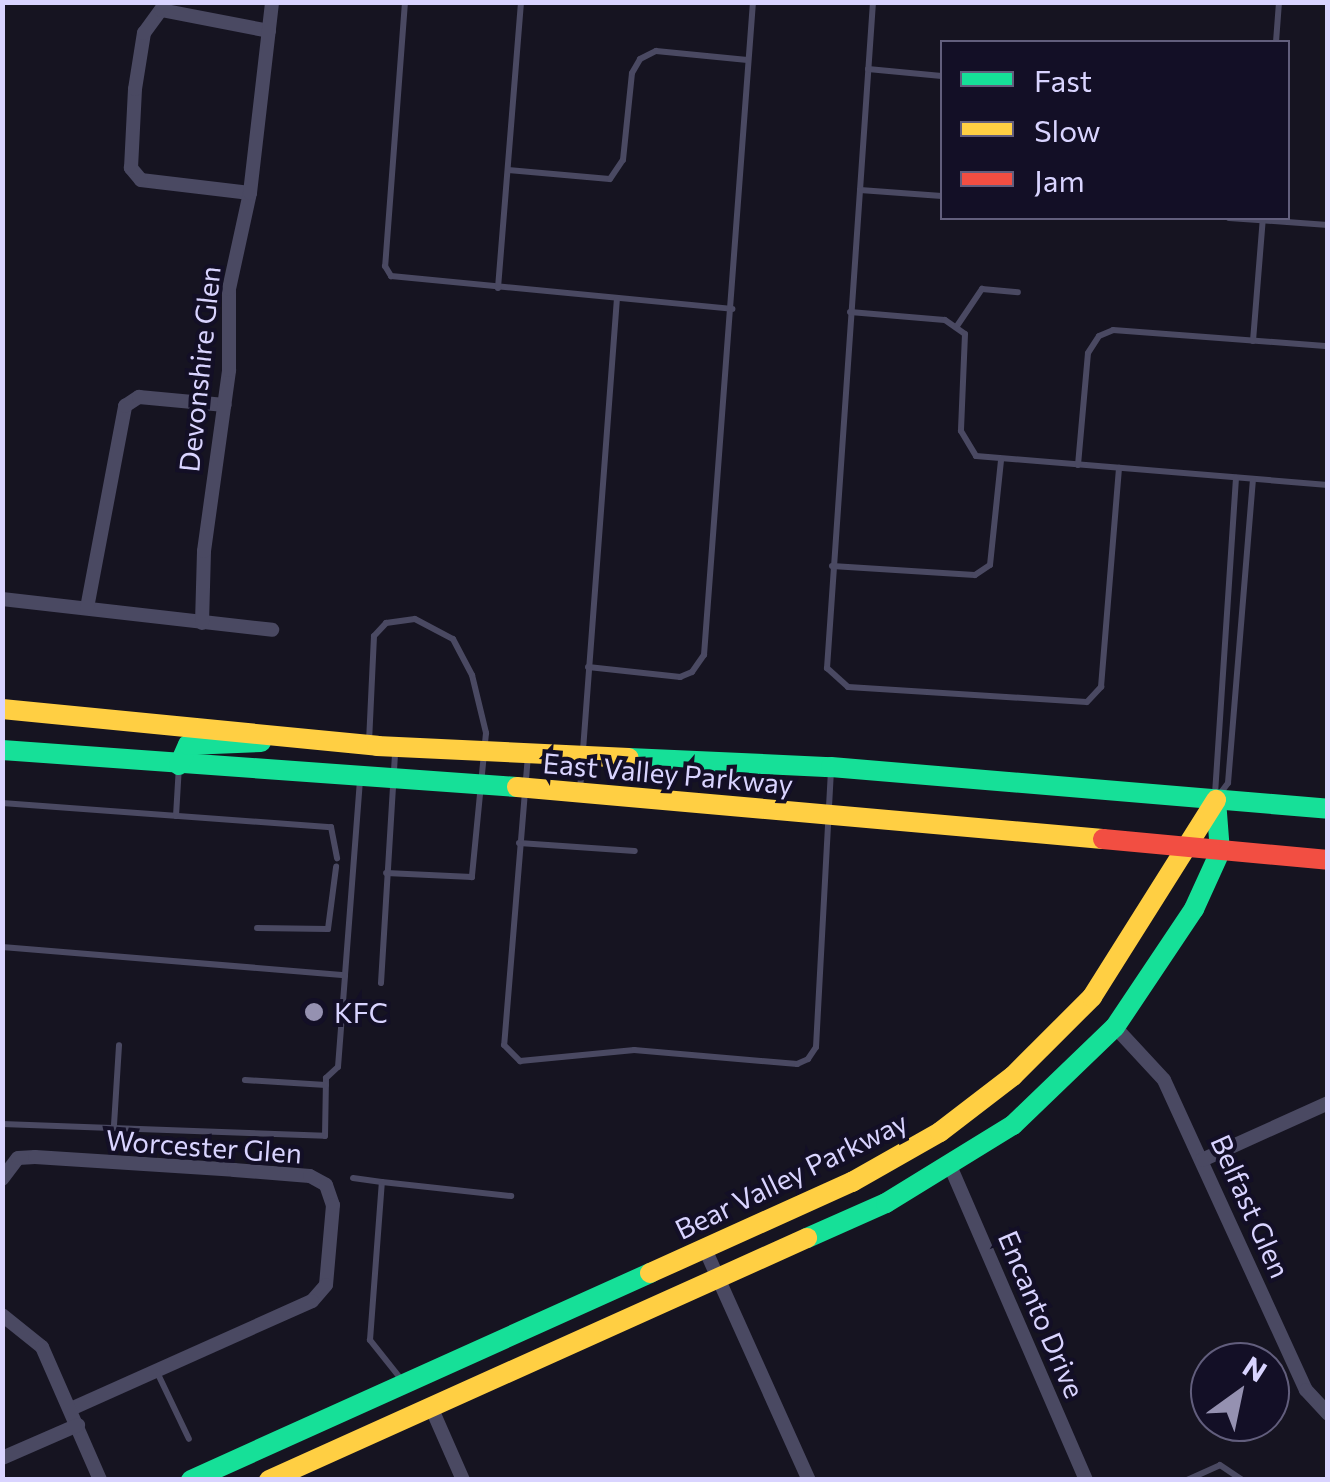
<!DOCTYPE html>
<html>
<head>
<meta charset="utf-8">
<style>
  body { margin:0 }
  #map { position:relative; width:1330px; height:1482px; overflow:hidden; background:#161421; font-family:Commissioner,sans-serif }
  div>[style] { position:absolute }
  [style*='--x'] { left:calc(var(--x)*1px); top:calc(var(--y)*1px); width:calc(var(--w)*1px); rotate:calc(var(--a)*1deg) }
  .lane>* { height:6px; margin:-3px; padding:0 3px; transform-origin:3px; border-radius:3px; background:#4a4962 }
  .street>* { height:14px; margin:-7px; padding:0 7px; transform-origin:7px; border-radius:7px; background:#4a4962 }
  .fast>* { height:20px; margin:-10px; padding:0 10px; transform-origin:10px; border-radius:10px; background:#16e098 }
  .slow>* { height:20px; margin:-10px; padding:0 10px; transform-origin:10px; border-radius:10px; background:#ffcf43 }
  .jam>* { height:20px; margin:-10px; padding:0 10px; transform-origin:10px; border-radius:10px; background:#f24e42 }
  .dots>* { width:28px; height:28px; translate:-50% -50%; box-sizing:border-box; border:5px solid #130f26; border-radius:50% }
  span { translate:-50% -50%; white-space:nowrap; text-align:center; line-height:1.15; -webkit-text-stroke:8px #130f26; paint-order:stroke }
  .street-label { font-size:28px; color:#d9d4ff }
  .poi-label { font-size:28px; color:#d9d4ff }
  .left { translate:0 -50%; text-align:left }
  .frame { position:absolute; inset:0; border:5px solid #d9d4ff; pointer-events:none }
  .legend { position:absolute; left:940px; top:40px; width:350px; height:180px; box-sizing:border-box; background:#130f26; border:2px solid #625e7d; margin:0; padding:12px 18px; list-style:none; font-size:30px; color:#d9d4ff }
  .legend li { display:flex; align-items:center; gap:20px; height:50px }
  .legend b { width:50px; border:2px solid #625e7d }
  .north { position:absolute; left:1190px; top:1342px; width:100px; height:100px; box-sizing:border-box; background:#130f26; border:2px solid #625e7d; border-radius:50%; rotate:33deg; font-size:28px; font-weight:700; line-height:40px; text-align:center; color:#d9d4ff }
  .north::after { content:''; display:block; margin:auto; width:35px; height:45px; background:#9591b1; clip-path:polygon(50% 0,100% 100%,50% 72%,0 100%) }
</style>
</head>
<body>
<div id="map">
  <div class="lane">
    <i style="--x:405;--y:2;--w:265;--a:94.3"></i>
    <i style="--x:385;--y:266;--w:12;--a:59"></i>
    <i style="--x:391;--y:276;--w:343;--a:5.5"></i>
    <i style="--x:873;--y:2;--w:668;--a:93.95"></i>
    <i style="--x:827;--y:668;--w:28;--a:42"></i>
    <i style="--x:848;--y:687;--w:239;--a:3.6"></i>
    <i style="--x:1087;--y:702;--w:21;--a:-47"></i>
    <i style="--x:1101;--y:687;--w:220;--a:-85.3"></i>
    <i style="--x:1276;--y:42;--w:40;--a:-85.7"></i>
    <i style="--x:868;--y:69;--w:74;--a:5.4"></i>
    <i style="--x:508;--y:170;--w:102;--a:5"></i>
    <i style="--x:610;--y:179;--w:23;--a:-56"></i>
    <i style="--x:623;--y:160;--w:87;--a:-84.1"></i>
    <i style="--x:632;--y:73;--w:16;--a:-60"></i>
    <i style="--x:640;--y:59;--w:18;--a:-27"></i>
    <i style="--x:656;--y:51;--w:92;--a:5.6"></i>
    <i style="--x:860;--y:190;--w:82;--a:4.2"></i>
    <i style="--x:1229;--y:218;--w:99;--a:4"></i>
    <i style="--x:498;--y:288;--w:287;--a:-85.4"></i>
    <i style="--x:850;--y:312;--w:95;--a:4.8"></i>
    <i style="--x:945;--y:320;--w:24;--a:35"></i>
    <i style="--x:965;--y:334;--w:97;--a:92.4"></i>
    <i style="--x:961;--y:431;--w:29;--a:59"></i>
    <i style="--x:976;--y:456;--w:353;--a:4.7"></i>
    <i style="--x:957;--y:326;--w:45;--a:-56"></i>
    <i style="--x:982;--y:289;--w:36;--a:5"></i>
    <i style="--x:1253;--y:341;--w:123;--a:-85.4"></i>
    <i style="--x:1078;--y:465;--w:112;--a:-84.9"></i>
    <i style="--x:1088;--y:353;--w:20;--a:-57"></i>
    <i style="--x:1099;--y:336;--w:15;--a:-23"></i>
    <i style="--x:1113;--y:330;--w:216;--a:4.3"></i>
    <i style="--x:832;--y:566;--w:143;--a:3.6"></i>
    <i style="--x:975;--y:575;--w:18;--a:-34"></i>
    <i style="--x:990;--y:565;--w:106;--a:-84"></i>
    <i style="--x:588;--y:667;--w:93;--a:6.2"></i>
    <i style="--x:680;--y:677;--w:13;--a:-23"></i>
    <i style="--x:692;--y:672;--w:21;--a:-55"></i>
    <i style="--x:704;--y:655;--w:655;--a:-85.71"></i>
    <i style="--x:369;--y:742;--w:106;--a:-87.3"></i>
    <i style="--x:374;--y:636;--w:18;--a:-47"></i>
    <i style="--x:386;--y:623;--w:29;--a:-8"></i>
    <i style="--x:415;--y:619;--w:43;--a:27.8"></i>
    <i style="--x:453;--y:639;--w:41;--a:62.2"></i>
    <i style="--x:472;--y:675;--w:60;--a:76.4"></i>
    <i style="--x:486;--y:733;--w:145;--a:95.6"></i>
    <i style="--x:472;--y:877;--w:86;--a:-177.3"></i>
    <i style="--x:528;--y:755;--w:291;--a:94.7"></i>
    <i style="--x:504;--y:1045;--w:23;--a:45"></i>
    <i style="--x:520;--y:1061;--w:115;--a:-5.5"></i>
    <i style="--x:634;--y:1050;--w:164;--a:4.9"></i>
    <i style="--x:797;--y:1064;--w:12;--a:-24"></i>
    <i style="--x:808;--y:1059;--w:14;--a:-56"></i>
    <i style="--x:816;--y:1047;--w:279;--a:-86.9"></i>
    <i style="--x:580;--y:790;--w:492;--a:-85.7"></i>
    <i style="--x:1215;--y:794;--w:317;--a:-86.2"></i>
    <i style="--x:1219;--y:795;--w:15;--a:-53"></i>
    <i style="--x:1228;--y:783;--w:304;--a:-85.3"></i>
    <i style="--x:2;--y:803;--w:330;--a:4.2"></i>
    <i style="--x:331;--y:827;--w:32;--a:79"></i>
    <i style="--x:176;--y:816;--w:50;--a:-86.6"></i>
    <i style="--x:519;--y:843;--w:116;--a:3.9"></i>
    <i style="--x:257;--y:928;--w:71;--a:0.8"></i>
    <i style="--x:328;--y:929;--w:63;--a:-82.6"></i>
    <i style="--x:2;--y:947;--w:344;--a:4.7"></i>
    <i style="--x:345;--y:975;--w:195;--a:-85.6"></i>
    <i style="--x:381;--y:983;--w:230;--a:-86.5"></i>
    <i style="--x:245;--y:1080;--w:81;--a:3.5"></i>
    <i style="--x:2;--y:1124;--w:323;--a:2.1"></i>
    <i style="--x:325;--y:1136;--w:58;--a:-89"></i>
    <i style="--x:326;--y:1078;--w:16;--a:-43"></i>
    <i style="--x:338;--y:1067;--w:92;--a:-85.6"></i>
    <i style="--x:114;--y:1125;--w:80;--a:-86.4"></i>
    <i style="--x:353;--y:1178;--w:29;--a:8"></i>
    <i style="--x:157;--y:1372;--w:74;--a:64.5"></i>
    <i style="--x:401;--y:1379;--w:50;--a:-128.5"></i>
    <i style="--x:370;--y:1340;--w:158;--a:-85.7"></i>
    <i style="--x:382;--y:1182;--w:130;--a:6.2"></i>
    <i style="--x:1187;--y:1480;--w:36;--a:-24"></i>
    <i style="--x:1220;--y:1465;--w:27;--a:34"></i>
  </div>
  <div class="street">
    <i style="--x:250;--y:193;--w:110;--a:-173.2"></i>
    <i style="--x:141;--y:180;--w:16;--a:-130"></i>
    <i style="--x:131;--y:168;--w:79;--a:-87.1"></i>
    <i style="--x:135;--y:89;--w:57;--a:-80.9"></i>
    <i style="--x:144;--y:33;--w:29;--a:-54"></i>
    <i style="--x:161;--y:10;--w:110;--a:11"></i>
    <i style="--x:2;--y:599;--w:272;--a:6.5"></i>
    <i style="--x:87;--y:608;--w:206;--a:-79.3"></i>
    <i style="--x:125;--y:406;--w:17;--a:-33"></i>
    <i style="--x:139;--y:397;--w:86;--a:5.3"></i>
    <i style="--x:202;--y:623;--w:72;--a:-88.4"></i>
    <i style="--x:204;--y:551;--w:183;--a:-82.1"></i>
    <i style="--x:229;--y:370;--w:81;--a:-90"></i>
    <i style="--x:229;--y:289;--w:98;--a:-77.7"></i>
    <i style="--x:250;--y:193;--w:192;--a:-83.4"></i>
    <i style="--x:1115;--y:1027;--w:72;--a:47.2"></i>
    <i style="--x:1164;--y:1080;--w:341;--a:65.4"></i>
    <i style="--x:1306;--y:1390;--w:33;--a:47"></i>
    <i style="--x:1202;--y:1160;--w:138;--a:-24.3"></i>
    <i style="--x:951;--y:1168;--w:340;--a:66.6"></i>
    <i style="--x:2;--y:1179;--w:26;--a:-53"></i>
    <i style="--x:18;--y:1158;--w:17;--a:-3"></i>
    <i style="--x:35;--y:1157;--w:199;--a:3.7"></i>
    <i style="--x:234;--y:1170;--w:76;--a:4.5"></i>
    <i style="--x:310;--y:1176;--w:18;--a:29"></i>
    <i style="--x:326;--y:1185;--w:21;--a:71"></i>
    <i style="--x:333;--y:1205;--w:80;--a:95"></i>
    <i style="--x:326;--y:1285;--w:21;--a:131"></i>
    <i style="--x:312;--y:1301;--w:264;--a:155.9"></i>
    <i style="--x:705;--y:1249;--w:253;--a:65.8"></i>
    <i style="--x:2;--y:1315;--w:51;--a:38.7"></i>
    <i style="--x:42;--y:1347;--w:145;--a:66.4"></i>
    <i style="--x:431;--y:1407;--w:80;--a:66.3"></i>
    <i style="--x:2;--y:1458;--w:83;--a:-23.5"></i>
  </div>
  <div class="fast">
    <i style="--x:2;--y:750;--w:516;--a:4.11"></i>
    <i style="--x:629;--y:758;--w:202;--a:2.6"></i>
    <i style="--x:831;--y:767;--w:499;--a:4.8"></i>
    <i style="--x:179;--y:765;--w:22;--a:-66"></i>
    <i style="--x:188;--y:745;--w:73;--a:-2.4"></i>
    <i style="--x:807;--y:1238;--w:86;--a:-23.9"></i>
    <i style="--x:886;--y:1203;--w:149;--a:-31.6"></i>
    <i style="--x:1013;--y:1125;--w:141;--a:-43.9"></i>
    <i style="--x:1115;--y:1027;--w:142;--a:-56.2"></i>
    <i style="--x:1194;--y:909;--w:63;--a:-65.5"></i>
    <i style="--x:1220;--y:852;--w:52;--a:-94.4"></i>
    <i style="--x:191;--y:1480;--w:504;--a:-24.27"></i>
  </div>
  <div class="slow">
    <i style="--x:2;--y:709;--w:377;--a:5.6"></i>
    <i style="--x:377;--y:746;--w:252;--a:2.7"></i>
    <i style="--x:517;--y:787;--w:588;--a:5.07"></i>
    <i style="--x:650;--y:1273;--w:222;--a:-24.3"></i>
    <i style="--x:852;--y:1182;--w:101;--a:-29.6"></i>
    <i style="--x:940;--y:1132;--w:92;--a:-37.5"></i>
    <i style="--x:1013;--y:1076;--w:112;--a:-45"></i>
    <i style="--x:1092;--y:997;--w:233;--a:-57.8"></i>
    <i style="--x:269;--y:1480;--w:590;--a:-24.22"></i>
  </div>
  <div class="jam">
    <i style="--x:1103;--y:839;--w:226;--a:5.3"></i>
  </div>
  <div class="dots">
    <i style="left:314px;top:1012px;background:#9591b1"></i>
  </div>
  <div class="street-label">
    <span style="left:199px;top:369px;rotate:-84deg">Devonshire Glen</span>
    <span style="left:668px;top:773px;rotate:5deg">East Valley Parkway</span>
    <span style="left:204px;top:1146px;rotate:4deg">Worcester Glen</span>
    <span style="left:791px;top:1175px;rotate:-26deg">Bear Valley Parkway</span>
    <span style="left:1251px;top:1206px;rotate:66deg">Belfast Glen</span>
    <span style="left:1042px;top:1314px;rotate:67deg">Encanto Drive</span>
  </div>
  <div class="poi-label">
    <span class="left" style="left:334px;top:1012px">KFC</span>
  </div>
  <div class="frame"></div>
  <ul class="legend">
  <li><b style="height:12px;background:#16e098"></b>Fast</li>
  <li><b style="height:12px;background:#ffcf43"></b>Slow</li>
  <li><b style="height:12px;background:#f24e42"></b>Jam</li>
  </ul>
  <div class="north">N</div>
</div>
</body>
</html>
